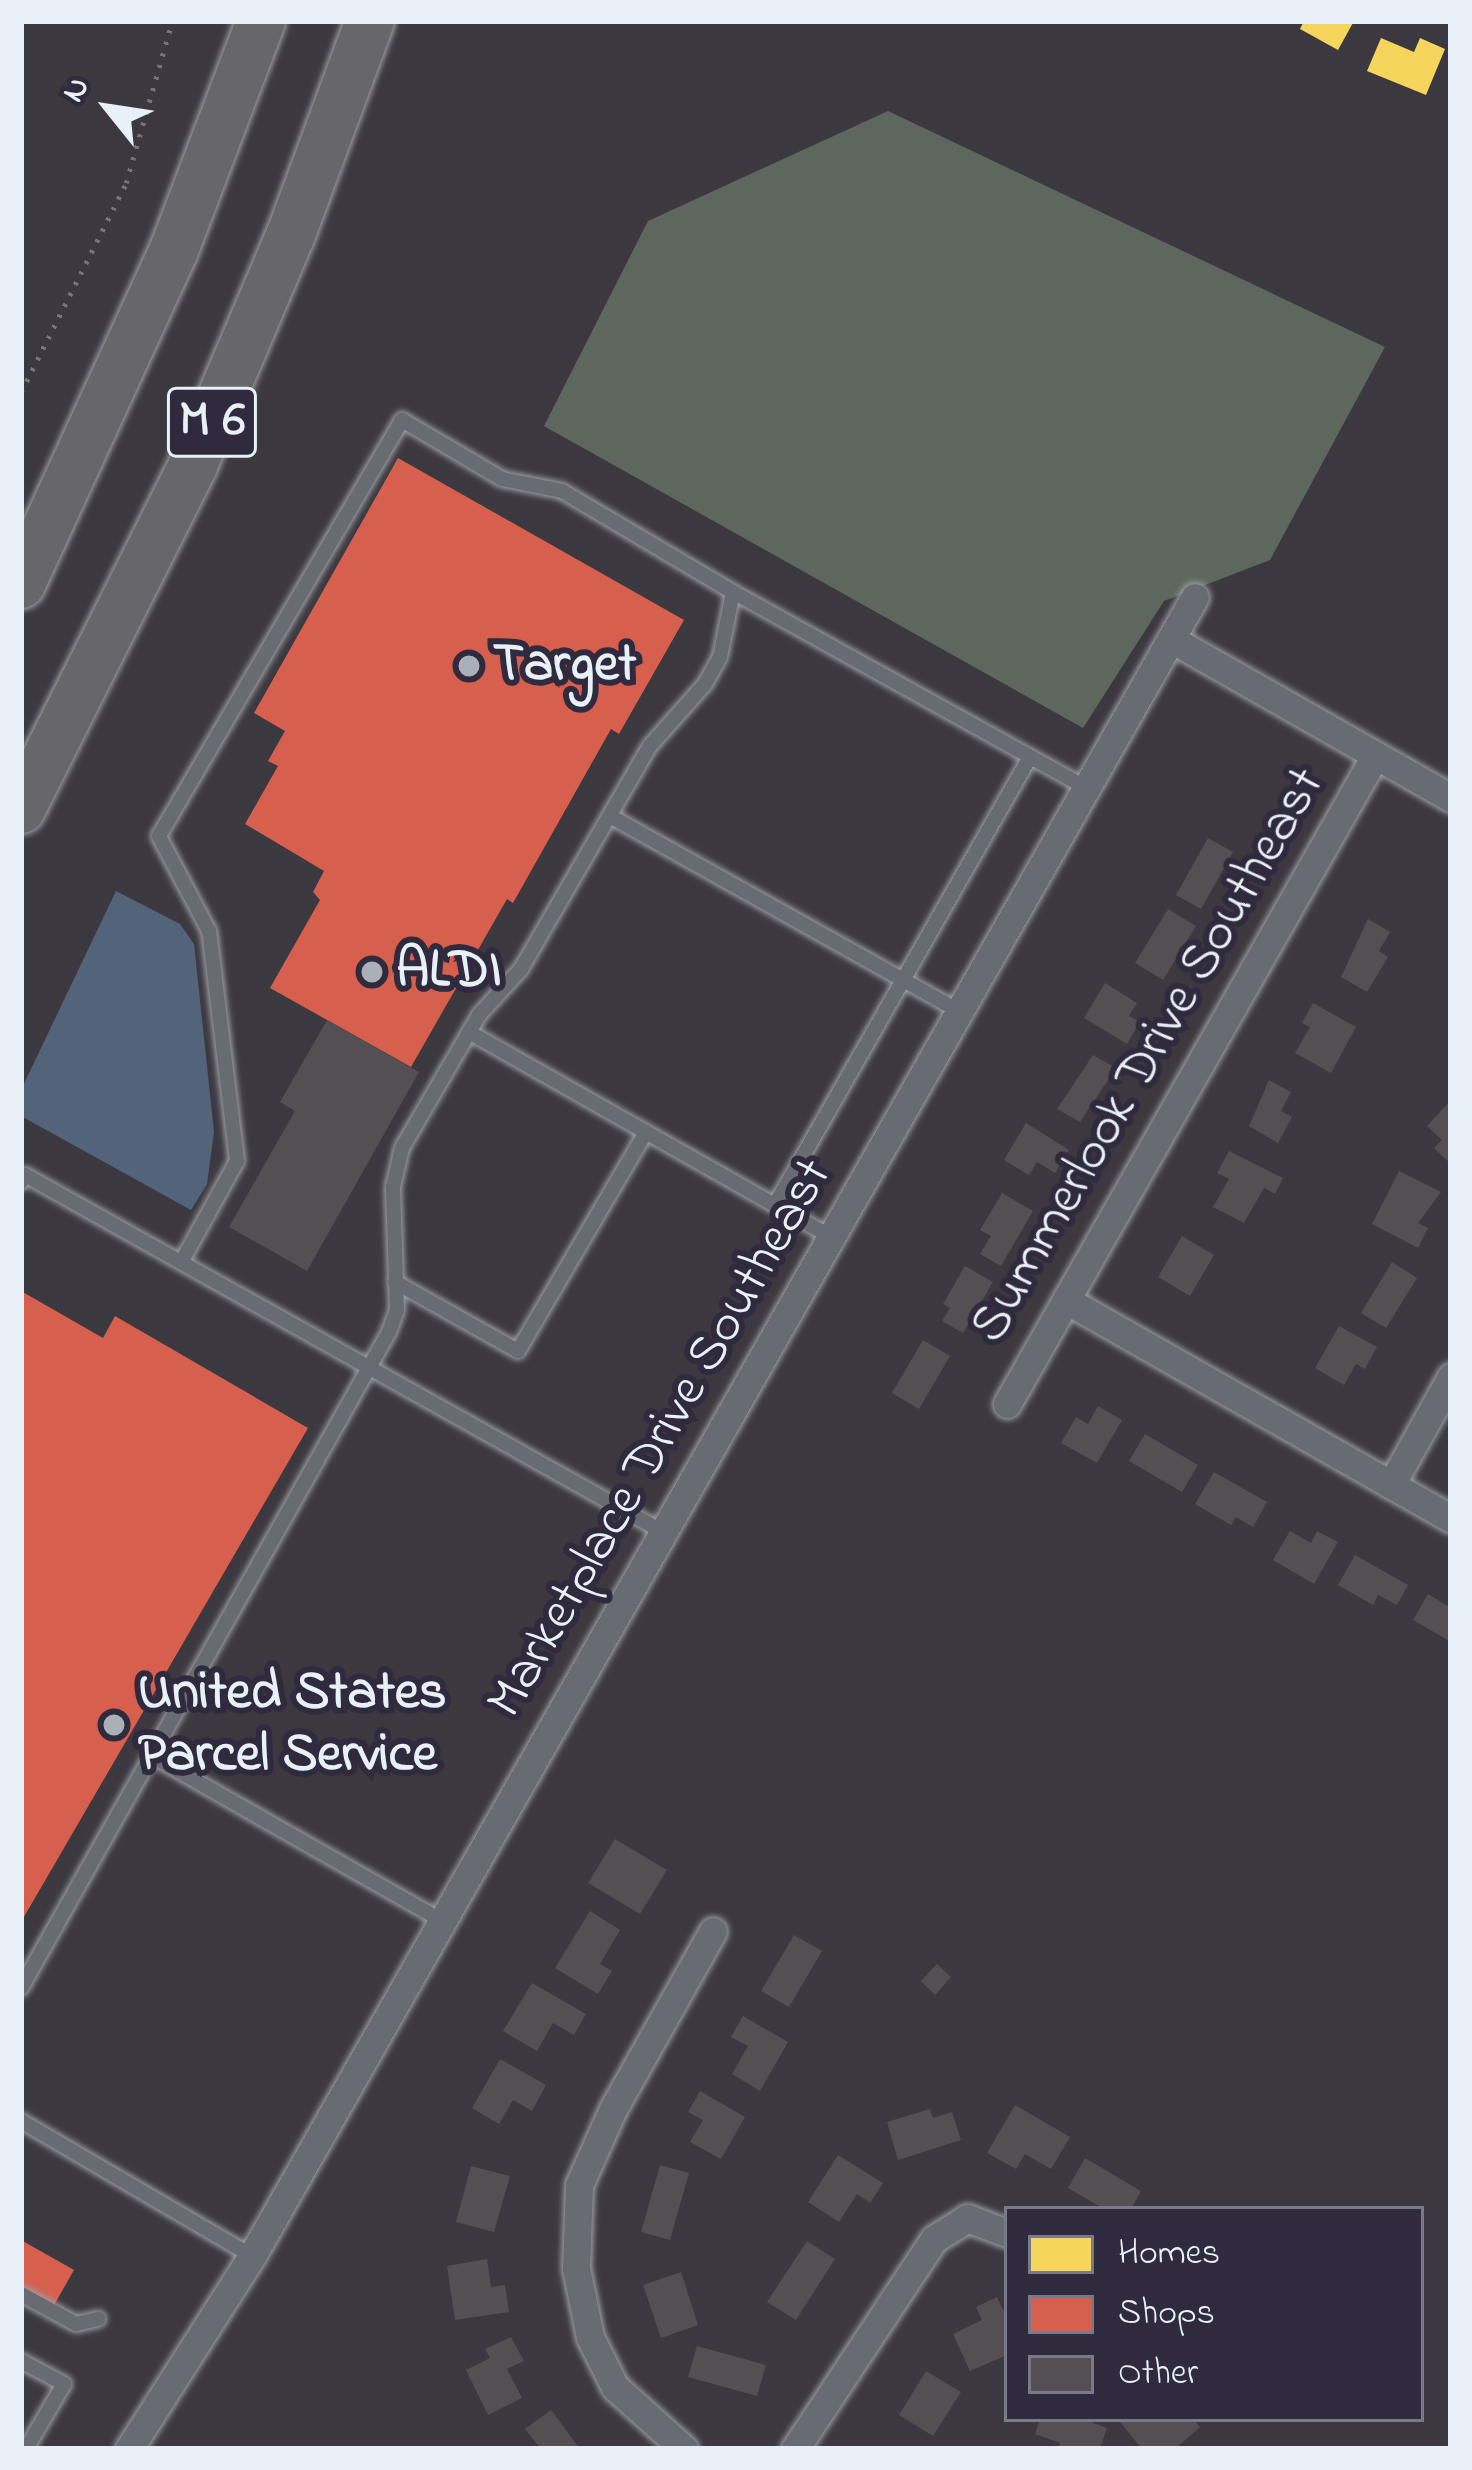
<!DOCTYPE html>
<html>
<head>
<meta charset="utf-8">
<style>
  body { margin:0 }
  #map { position:relative; width:1472px; height:2470px; overflow:hidden; background:#3b3840; font-family:"Indie Flower",sans-serif }
  div>[style] { position:absolute }
  [style*='--x'] { left:calc(var(--x)*1px); top:calc(var(--y)*1px); width:calc(var(--w)*1px); rotate:calc(var(--a)*1deg) }
  .green>* { inset:0; background:#5e675d }
  .water>* { inset:0; background:#53647a }
  .homes>* { inset:0; background:#f6d55c }
  .shops>* { inset:0; background:#d6604d }
  .building>* { inset:0; background:#534f52 }
  .path>* { height:4.5px; margin-top:-2.25px; transform-origin:0; background:repeating-linear-gradient(90deg,#747479 0 3px,transparent 0 12px) }
  .roads { filter:drop-shadow(0 0 3px #9d9da2) drop-shadow(0 0 3px #9d9da2) }
  .service>* { height:14px; margin:-7px; padding:0 7px; transform-origin:7px; border-radius:7px; background:#696b72 }
  .minor>* { height:27px; margin:-13.5px; padding:0 13.5px; transform-origin:13.5px; border-radius:13.5px; background:#696b72 }
  .motorway>* { height:48px; margin:-24px; padding:0 24px; transform-origin:24px; border-radius:24px; background:#67676b }
  .dots>* { width:33px; height:33px; translate:-50% -50%; box-sizing:border-box; border:6px solid #2f2a3d; border-radius:50% }
  span { translate:-50% -50%; white-space:nowrap; text-align:center; line-height:1.15; -webkit-text-stroke:12px #2f2a3d; paint-order:stroke }
  .shield-label span { padding:3px 9px; background:#2f2a3d; border:3px solid; border-radius:9px; -webkit-text-stroke-width:0 }
  .shield-label { font-size:51px; color:#e8f1f8; font-weight:700 }
  .poi-label { font-size:54px; color:#e8f1f8; font-weight:700 }
  .left { translate:0 -50%; text-align:left }
  .street-label { font-size:54px; color:#e8f1f8 }
  .frame { position:absolute; inset:0; border:24px solid #e8f1f8; pointer-events:none }
  .legend { position:absolute; left:1004px; top:2206px; width:420px; height:216px; box-sizing:border-box; background:#2f2a3d; border:3px solid #797a88; margin:0; padding:15px 21px; list-style:none; font-size:36px; color:#e8f1f8 }
  .legend li { display:flex; align-items:center; gap:24px; height:60px }
  .legend b { width:60px; border:3px solid #797a88 }
  .north { position:absolute; left:48px; top:48px; width:120px; height:120px; -webkit-text-stroke:9px #2f2a3d; paint-order:stroke; rotate:300deg; font-size:33px; font-weight:700; line-height:48px; text-align:center; color:#e8f1f8 }
  .north::after { content:''; display:block; margin:auto; width:42px; height:54px; background:#e8f1f8; clip-path:polygon(50% 0,100% 100%,50% 72%,0 100%) }
</style>
</head>
<body>
<div id="map">
  <div class="green">
    <i style="clip-path:polygon(888px 111px,1385px 347px,1270px 560px,1164px 601px,1083px 728px,544px 426px,648px 221px)"></i>
  </div>
  <div class="water">
    <i style="clip-path:polygon(116px 891px,180px 924px,194px 944px,214px 1132px,207px 1184px,191px 1210px,21px 1116px,21px 1090px)"></i>
  </div>
  <div class="homes">
    <i style="clip-path:polygon(1304px 21px,1354px 21px,1338px 50px,1300px 29px)"></i>
    <i style="clip-path:polygon(1381px 38px,1414px 52px,1420px 38px,1445px 49px,1426px 95px,1367px 71px)"></i>
  </div>
  <div class="shops">
    <i style="clip-path:polygon(398px 458px,684px 620px,619px 734px,611px 729px,513px 903px,507px 899px,411px 1067px,270px 988px,320px 900px,313px 892px,324px 871px,245px 824px,278px 766px,268px 761px,285px 731px,254px 713px)"></i>
    <i style="clip-path:polygon(21px 1291px,103px 1338px,115px 1316px,308px 1428px,21px 1922px)"></i>
    <i style="clip-path:polygon(21px 2240px,74px 2270px,54px 2305px,21px 2287px)"></i>
  </div>
  <div class="building">
    <i style="clip-path:polygon(1208px 838px,1233px 852px,1201px 909px,1176px 895px)"></i>
    <i style="clip-path:polygon(1168px 909px,1196px 926px,1163px 980px,1135px 963px)"></i>
    <i style="clip-path:polygon(1368px 919px,1390px 932px,1379px 951px,1388px 957px,1367px 992px,1341px 977px)"></i>
    <i style="clip-path:polygon(1105px 983px,1137px 1003px,1129px 1016px,1140px 1022px,1127px 1044px,1084px 1018px)"></i>
    <i style="clip-path:polygon(1313px 1003px,1356px 1027px,1331px 1073px,1295px 1053px,1310px 1027px,1302px 1023px)"></i>
    <i style="clip-path:polygon(327px 1020px,419px 1072px,307px 1271px,229px 1227px,295px 1111px,280px 1102px)"></i>
    <i style="clip-path:polygon(1093px 1055px,1116px 1068px,1080px 1122px,1057px 1109px)"></i>
    <i style="clip-path:polygon(1269px 1080px,1291px 1092px,1281px 1111px,1292px 1117px,1278px 1143px,1249px 1126px)"></i>
    <i style="clip-path:polygon(1451px 1100px,1451px 1164px,1434px 1148px,1442px 1140px,1427px 1126px)"></i>
    <i style="clip-path:polygon(1026px 1123px,1069px 1150px,1055px 1173px,1037px 1162px,1029px 1175px,1004px 1160px)"></i>
    <i style="clip-path:polygon(1229px 1151px,1283px 1178px,1275px 1194px,1264px 1188px,1244px 1223px,1213px 1207px,1229px 1179px,1217px 1173px)"></i>
    <i style="clip-path:polygon(1399px 1171px,1441px 1192px,1418px 1223px,1428px 1228px,1418px 1248px,1372px 1224px)"></i>
    <i style="clip-path:polygon(1002px 1193px,1033px 1211px,1001px 1266px,980px 1254px,991px 1236px,980px 1230px)"></i>
    <i style="clip-path:polygon(1182px 1236px,1214px 1255px,1190px 1296px,1158px 1277px)"></i>
    <i style="clip-path:polygon(1392px 1262px,1417px 1278px,1386px 1328px,1361px 1313px)"></i>
    <i style="clip-path:polygon(965px 1266px,993px 1282px,963px 1333px,942px 1321px,950px 1308px,943px 1304px)"></i>
    <i style="clip-path:polygon(1339px 1326px,1377px 1347px,1365px 1369px,1356px 1364px,1344px 1385px,1315px 1368px)"></i>
    <i style="clip-path:polygon(923px 1340px,950px 1356px,919px 1409px,892px 1393px)"></i>
    <i style="clip-path:polygon(1098px 1406px,1122px 1420px,1097px 1463px,1061px 1443px,1076px 1417px,1088px 1424px)"></i>
    <i style="clip-path:polygon(1145px 1434px,1198px 1465px,1182px 1492px,1129px 1461px)"></i>
    <i style="clip-path:polygon(1214px 1472px,1267px 1502px,1253px 1527px,1236px 1517px,1231px 1525px,1195px 1504px)"></i>
    <i style="clip-path:polygon(1290px 1531px,1311px 1543px,1317px 1531px,1338px 1542px,1314px 1584px,1273px 1560px)"></i>
    <i style="clip-path:polygon(1355px 1555px,1408px 1585px,1397px 1605px,1378px 1595px,1373px 1605px,1338px 1585px)"></i>
    <i style="clip-path:polygon(1428px 1594px,1451px 1608px,1451px 1642px,1413px 1620px)"></i>
    <i style="clip-path:polygon(615px 1839px,667px 1870px,640px 1914px,588px 1883px)"></i>
    <i style="clip-path:polygon(590px 1911px,620px 1930px,600px 1964px,612px 1971px,598px 1994px,555px 1968px)"></i>
    <i style="clip-path:polygon(794px 1935px,822px 1951px,789px 2007px,761px 1991px)"></i>
    <i style="clip-path:polygon(937px 1964px,951px 1977px,935px 1995px,921px 1981px)"></i>
    <i style="clip-path:polygon(532px 1983px,586px 2014px,574px 2035px,553px 2023px,537px 2051px,503px 2031px)"></i>
    <i style="clip-path:polygon(743px 2016px,788px 2042px,760px 2091px,732px 2074px,748px 2046px,731px 2037px)"></i>
    <i style="clip-path:polygon(500px 2059px,546px 2085px,532px 2111px,513px 2100px,499px 2124px,472px 2108px)"></i>
    <i style="clip-path:polygon(700px 2091px,745px 2117px,721px 2159px,690px 2142px,703px 2120px,688px 2112px)"></i>
    <i style="clip-path:polygon(1015px 2105px,1070px 2137px,1051px 2169px,1025px 2154px,1016px 2169px,987px 2153px)"></i>
    <i style="clip-path:polygon(930px 2109px,933px 2118px,952px 2112px,961px 2140px,898px 2160px,887px 2122px)"></i>
    <i style="clip-path:polygon(838px 2155px,883px 2183px,870px 2203px,857px 2194px,839px 2222px,808px 2202px)"></i>
    <i style="clip-path:polygon(1085px 2158px,1141px 2191px,1131px 2209px,1104px 2209px,1068px 2188px)"></i>
    <i style="clip-path:polygon(660px 2165px,689px 2173px,670px 2240px,641px 2232px)"></i>
    <i style="clip-path:polygon(471px 2166px,510px 2176px,494px 2232px,456px 2222px)"></i>
    <i style="clip-path:polygon(807px 2241px,835px 2259px,796px 2320px,767px 2302px)"></i>
    <i style="clip-path:polygon(487px 2259px,491px 2287px,505px 2285px,509px 2312px,455px 2320px,447px 2266px)"></i>
    <i style="clip-path:polygon(681px 2272px,698px 2325px,661px 2338px,643px 2285px)"></i>
    <i style="clip-path:polygon(997px 2297px,1007px 2318px,1007px 2355px,970px 2371px,953px 2334px,982px 2320px,976px 2307px)"></i>
    <i style="clip-path:polygon(511px 2337px,524px 2361px,507px 2369px,522px 2398px,488px 2415px,466px 2370px,490px 2358px,485px 2349px)"></i>
    <i style="clip-path:polygon(697px 2346px,766px 2365px,757px 2396px,688px 2377px)"></i>
    <i style="clip-path:polygon(926px 2371px,961px 2392px,933px 2436px,899px 2415px)"></i>
    <i style="clip-path:polygon(551px 2410px,580px 2449px,541px 2449px,525px 2429px)"></i>
    <i style="clip-path:polygon(1040px 2419px,1082px 2419px,1107px 2428px,1100px 2449px,1058px 2449px,1060px 2443px,1035px 2434px)"></i>
    <i style="clip-path:polygon(1124px 2419px,1193px 2419px,1200px 2427px,1175px 2449px,1142px 2449px,1120px 2422px)"></i>
  </div>
  <div class="path">
    <i style="--x:21;--y:392;--w:234;--a:-63.3"></i>
    <i style="--x:126;--y:183;--w:168;--a:-74.1"></i>
  </div>
  <div class="roads">
    <div class="service">
      <i style="--x:610;--y:816;--w:400;--a:29.2"></i>
      <i style="--x:469;--y:1032;--w:416;--a:29.5"></i>
      <i style="--x:21;--y:1182;--w:8;--a:-60"></i>
      <i style="--x:25;--y:1175;--w:731;--a:29.23"></i>
      <i style="--x:775;--y:1205;--w:515;--a:-60.35"></i>
      <i style="--x:182;--y:1261;--w:114;--a:-61.2"></i>
      <i style="--x:237;--y:1161;--w:232;--a:-96.9"></i>
      <i style="--x:209;--y:931;--w:107;--a:-117.8"></i>
      <i style="--x:159;--y:836;--w:482;--a:-59.7"></i>
      <i style="--x:402;--y:420;--w:116;--a:30.5"></i>
      <i style="--x:502;--y:479;--w:61;--a:11.3"></i>
      <i style="--x:562;--y:491;--w:199;--a:30.6"></i>
      <i style="--x:395;--y:1282;--w:141;--a:29.3"></i>
      <i style="--x:518;--y:1351;--w:254;--a:-59.7"></i>
      <i style="--x:152;--y:1756;--w:334;--a:29.6"></i>
      <i style="--x:21;--y:1988;--w:752;--a:-60.71"></i>
      <i style="--x:389;--y:1332;--w:23;--a:-70"></i>
      <i style="--x:397;--y:1310;--w:123;--a:-91.9"></i>
      <i style="--x:393;--y:1187;--w:40;--a:-77"></i>
      <i style="--x:402;--y:1148;--w:154;--a:-59.9"></i>
      <i style="--x:479;--y:1015;--w:62;--a:-47.6"></i>
      <i style="--x:521;--y:969;--w:256;--a:-60"></i>
      <i style="--x:649;--y:747;--w:84;--a:-48.4"></i>
      <i style="--x:705;--y:684;--w:31;--a:-61"></i>
      <i style="--x:720;--y:657;--w:66;--a:-78.7"></i>
      <i style="--x:733;--y:592;--w:404;--a:29"></i>
      <i style="--x:21;--y:2121;--w:268;--a:30.3"></i>
      <i style="--x:21;--y:2294;--w:63;--a:28.6"></i>
      <i style="--x:76;--y:2324;--w:23;--a:-13"></i>
      <i style="--x:21;--y:2361;--w:49;--a:28.1"></i>
      <i style="--x:64;--y:2384;--w:75;--a:120.3"></i>
    </div>
    <div class="minor">
      <i style="--x:1171;--y:639;--w:322;--a:29.6"></i>
      <i style="--x:1066;--y:1300;--w:443;--a:29.6"></i>
      <i style="--x:1007;--y:1404;--w:745;--a:-60.41"></i>
      <i style="--x:1391;--y:1485;--w:124;--a:-60.9"></i>
      <i style="--x:129;--y:2449;--w:229;--a:-57.5"></i>
      <i style="--x:252;--y:2256;--w:1908;--a:-60.39"></i>
      <i style="--x:684;--y:2449;--w:93;--a:-138.1"></i>
      <i style="--x:615;--y:2387;--w:56;--a:-116.6"></i>
      <i style="--x:590;--y:2337;--w:70;--a:-101.5"></i>
      <i style="--x:576;--y:2268;--w:83;--a:-87.9"></i>
      <i style="--x:579;--y:2185;--w:83;--a:-65.9"></i>
      <i style="--x:613;--y:2109;--w:204;--a:-60.7"></i>
      <i style="--x:795;--y:2449;--w:252;--a:-56.5"></i>
      <i style="--x:934;--y:2239;--w:39;--a:-32"></i>
      <i style="--x:967;--y:2218;--w:43;--a:20.6"></i>
    </div>
    <div class="motorway">
      <i style="--x:21;--y:584;--w:367;--a:-65.4"></i>
      <i style="--x:174;--y:250;--w:245;--a:-69.2"></i>
      <i style="--x:21;--y:809;--w:385;--a:-63.4"></i>
      <i style="--x:193;--y:465;--w:248;--a:-67"></i>
      <i style="--x:290;--y:237;--w:230;--a:-69.7"></i>
    </div>
  </div>
  <div class="dots">
    <i style="left:469px;top:666px;background:#abb0b8"></i>
    <i style="left:372px;top:972px;background:#abb0b8"></i>
    <i style="left:114px;top:1725px;background:#abb0b8"></i>
  </div>
  <div class="shield-label">
    <span style="left:212px;top:422px">M 6</span>
  </div>
  <div class="poi-label">
    <span class="left" style="left:493px;top:666px">Target</span>
    <span class="left" style="left:396px;top:972px">ALDI</span>
    <span class="left" style="left:138px;top:1725px">United States<br>Parcel Service</span>
  </div>
  <div class="street-label">
    <span style="left:1149px;top:1056px;rotate:-60deg">Summerlook Drive Southeast</span>
    <span style="left:661px;top:1439px;rotate:-60deg">Marketplace Drive Southeast</span>
  </div>
  <div class="frame"></div>
  <ul class="legend">
  <li><b style="height:33px;background:#f6d55c"></b>Homes</li>
  <li><b style="height:33px;background:#d6604d"></b>Shops</li>
  <li><b style="height:33px;background:#534f52"></b>Other</li>
  </ul>
  <div class="north">N</div>
</div>
</body>
</html>
